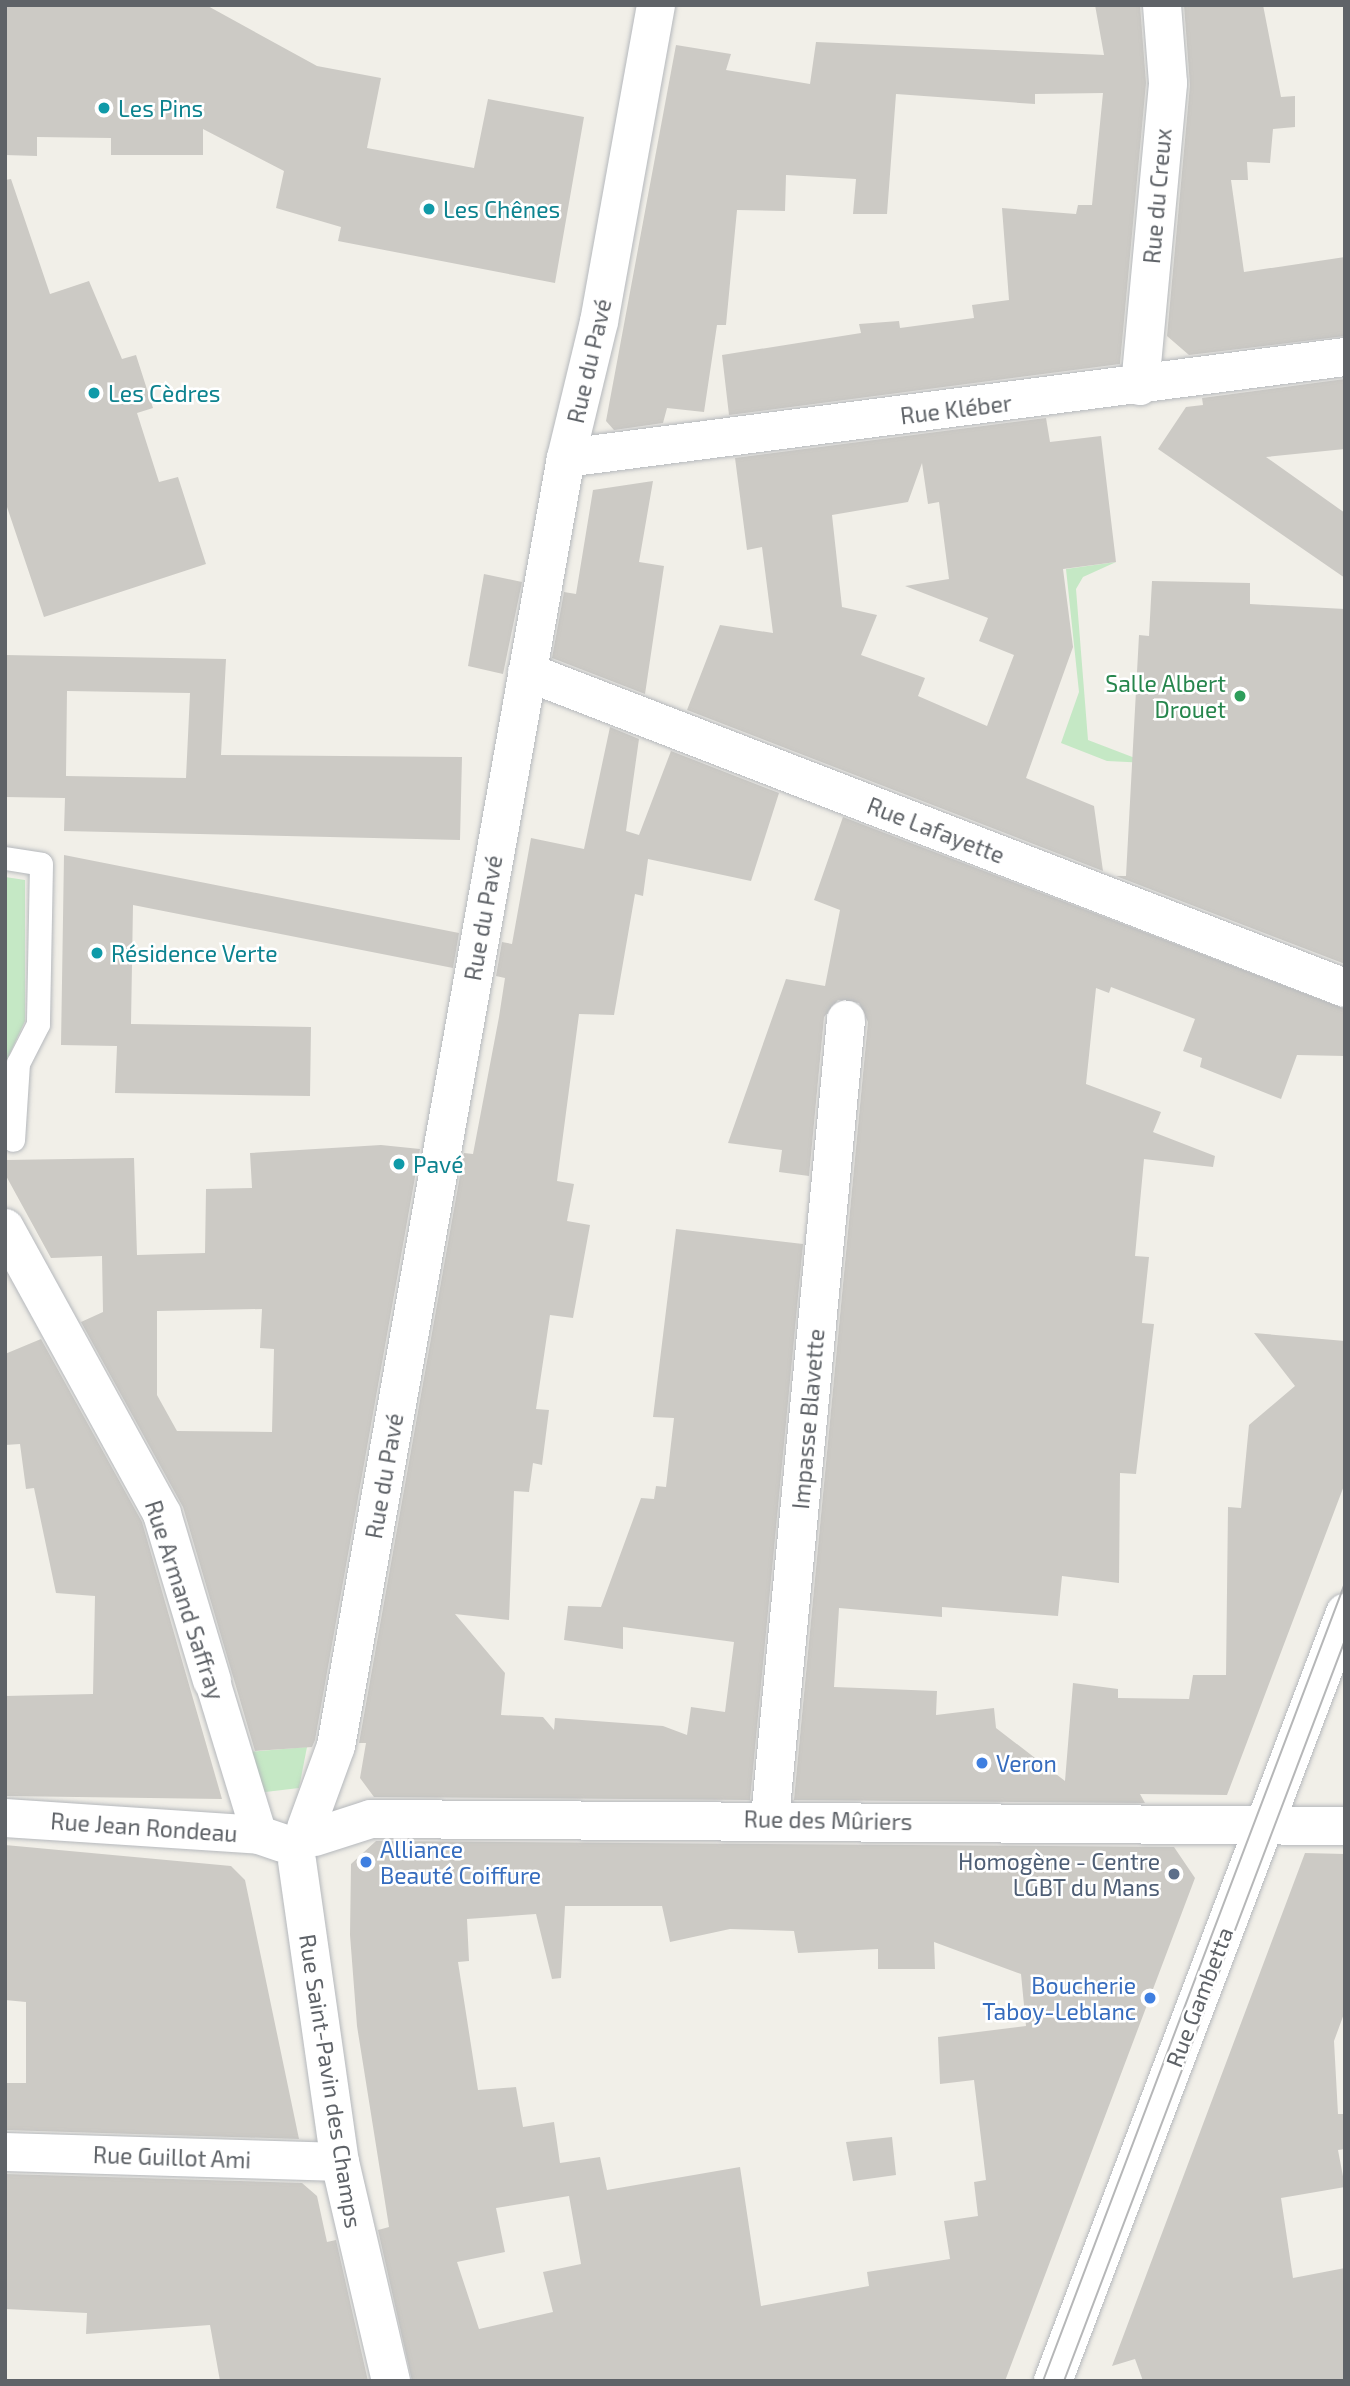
<!DOCTYPE html>
<html>
<head>
<meta charset="utf-8">
<style>
  body { margin:0 }
  #map { position:relative; width:1350px; height:2386px; overflow:hidden; background:#f1efe8; font-family:"Exo 2",sans-serif }
  div>[style] { position:absolute }
  [style*='--x'] { left:calc(var(--x)*1px); top:calc(var(--y)*1px); width:calc(var(--w)*1px); rotate:calc(var(--a)*1deg) }
  .green>* { inset:0; background:#c5e8c5 }
  .building>* { inset:0; background:#cccac5 }
  .roads { filter:drop-shadow(0 0 2px #b5b8bc) drop-shadow(0 0 2px #b5b8bc) }
  .service>* { height:23px; margin:-11.5px; padding:0 11.5px; transform-origin:11.5px; border-radius:11.5px; background:#fff }
  .pedestrian>* { height:35px; margin:-17.5px; padding:0 17.5px; transform-origin:17.5px; border-radius:17.5px; background:#fff }
  .minor>* { height:38px; margin:-19px; padding:0 19px; transform-origin:19px; border-radius:19px; background:#fff }
  .tram>* { height:2px; margin:-1px; padding:0 1px; transform-origin:1px; border-radius:1px; background:#b6b7b8 }
  .dots>* { width:19px; height:19px; translate:-50% -50%; box-sizing:border-box; border:4px solid #fff; border-radius:50% }
  span { translate:-50% -50%; white-space:nowrap; text-align:center; line-height:1.15; -webkit-text-stroke:5px #fff; paint-order:stroke }
  .culture-label { font-size:23px; color:#0d838f }
  .left { translate:0 -50%; text-align:left }
  .street-label { font-size:23px; color:#5f6368 }
  .leisure-label { font-size:23px; color:#27864d }
  .right { translate:-100% -50%; text-align:right }
  .shop-label { font-size:23px; color:#366cbe }
  .service-label { font-size:23px; color:#4e5e75 }
  .frame { position:absolute; inset:0; border:7px solid #5f6368; pointer-events:none }
</style>
</head>
<body>
<div id="map">
  <div class="green">
    <i style="clip-path:polygon(1116px 562px,1083px 577px,1076px 589px,1088px 740px,1148px 763px,1107px 761px,1061px 743px,1079px 692px,1066px 569px)"></i>
    <i style="clip-path:polygon(5px 877px,25px 880px,25px 1021px,5px 1064px)"></i>
    <i style="clip-path:polygon(307px 1747px,299px 1788px,257px 1793px,248px 1752px)"></i>
  </div>
  <div class="building">
    <i style="clip-path:polygon(5px 5px,206px 5px,317px 66px,381px 78px,367px 148px,474px 168px,488px 99px,584px 117px,555px 283px,338px 241px,341px 227px,276px 208px,284px 171px,203px 129px,203px 155px,111px 155px,111px 138px,37px 137px,37px 156px,5px 155px)"></i>
    <i style="clip-path:polygon(1095px 5px,1140px 5px,1146px 83px,1120px 364px,729px 415px,722px 355px,861px 333px,859px 324px,899px 321px,900px 328px,974px 318px,972px 305px,1009px 300px,1002px 208px,1076px 214px,1078px 205px,1092px 205px,1103px 93px,1035px 94px,1035px 104px,896px 94px,887px 214px,853px 214px,856px 179px,786px 175px,785px 211px,737px 210px,726px 325px,717px 325px,704px 412px,667px 408px,663px 423px,614px 430px,606px 421px,676px 45px,731px 54px,726px 70px,810px 84px,816px 42px,1104px 55px)"></i>
    <i style="clip-path:polygon(1184px 5px,1263px 5px,1281px 97px,1295px 96px,1295px 127px,1273px 129px,1270px 163px,1247px 162px,1248px 180px,1231px 180px,1244px 272px,1345px 257px,1345px 336px,1189px 355px,1167px 336px,1190px 85px)"></i>
    <i style="clip-path:polygon(11px 179px,50px 294px,89px 281px,122px 359px,136px 355px,153px 408px,137px 413px,159px 482px,178px 477px,206px 564px,44px 617px,5px 501px,5px 180px)"></i>
    <i style="clip-path:polygon(1345px 379px,1345px 449px,1266px 457px,1345px 513px,1345px 578px,1158px 449px,1186px 407px,1203px 405px,1202px 398px)"></i>
    <i style="clip-path:polygon(evenodd,1046px 418px,1050px 442px,1101px 436px,1116px 562px,1063px 569px,1073px 647px,1026px 778px,1094px 806px,1103px 871px,687px 710px,720px 625px,773px 633px,762px 547px,747px 550px,735px 458px,1046px 418px,922px 463px,928px 504px,939px 502px,949px 579px,905px 586px,988px 618px,979px 641px,1014px 655px,987px 726px,918px 696px,925px 678px,861px 655px,877px 615px,842px 607px,832px 515px,908px 502px,922px 463px)"></i>
    <i style="clip-path:polygon(653px 481px,639px 562px,664px 566px,645px 694px,552px 658px,564px 592px,576px 594px,593px 490px)"></i>
    <i style="clip-path:polygon(484px 574px,522px 582px,503px 674px,468px 666px)"></i>
    <i style="clip-path:polygon(1152px 581px,1250px 583px,1250px 604px,1345px 609px,1345px 964px,1116px 876px,1126px 876px,1139px 635px,1149px 636px)"></i>
    <i style="clip-path:polygon(evenodd,5px 655px,226px 659px,221px 755px,462px 757px,460px 840px,64px 831px,65px 798px,5px 797px,5px 655px,67px 691px,190px 693px,186px 778px,66px 776px,67px 691px)"></i>
    <i style="clip-path:polygon(610px 727px,639px 739px,626px 831px,639px 835px,671px 751px,779px 793px,751px 881px,648px 859px,643px 896px,635px 894px,614px 1015px,579px 1014px,557px 1181px,574px 1184px,567px 1221px,590px 1225px,573px 1318px,550px 1315px,536px 1409px,549px 1410px,542px 1465px,533px 1463px,529px 1492px,514px 1491px,509px 1620px,455px 1614px,505px 1673px,501px 1715px,543px 1717px,554px 1730px,555px 1718px,663px 1726px,687px 1735px,691px 1707px,725px 1712px,734px 1642px,623px 1627px,623px 1649px,564px 1640px,568px 1606px,601px 1607px,641px 1498px,654px 1499px,656px 1486px,666px 1487px,674px 1418px,653px 1417px,676px 1229px,803px 1244px,750px 1800px,374px 1797px,360px 1778px,366px 1743px,359px 1743px,464px 1153px,473px 1154px,499px 1017px,505px 978px,496px 976px,502px 942px,512px 944px,531px 838px,584px 849px)"></i>
    <i style="clip-path:polygon(843px 817px,1345px 1009px,1345px 1056px,1297px 1055px,1281px 1099px,1200px 1067px,1202px 1058px,1183px 1051px,1195px 1019px,1111px 987px,1109px 993px,1096px 988px,1086px 1084px,1161px 1112px,1153px 1132px,1215px 1156px,1213px 1167px,1144px 1159px,1135px 1256px,1149px 1257px,1142px 1323px,1154px 1324px,1136px 1474px,1120px 1473px,1119px 1583px,1062px 1576px,1058px 1616px,942px 1607px,942px 1617px,839px 1608px,834px 1687px,937px 1691px,936px 1715px,994px 1708px,996px 1728px,1065px 1781px,1073px 1683px,1118px 1689px,1118px 1698px,1189px 1699px,1193px 1675px,1226px 1675px,1228px 1507px,1241px 1508px,1249px 1425px,1295px 1386px,1254px 1333px,1345px 1341px,1345px 1483px,1227px 1795px,1140px 1794px,1145px 1803px,794px 1800px,868px 1022px,859px 1003px,838px 1000px,824px 1017px,809px 1176px,779px 1172px,782px 1150px,728px 1143px,786px 979px,825px 986px,840px 910px,814px 900px)"></i>
    <i style="clip-path:polygon(64px 855px,459px 933px,453px 968px,133px 905px,131px 1024px,311px 1027px,310px 1096px,115px 1093px,117px 1046px,61px 1045px)"></i>
    <i style="clip-path:polygon(evenodd,381px 1145px,420px 1149px,315px 1740px,312px 1747px,255px 1751px,183px 1507px,81px 1322px,103px 1312px,102px 1256px,51px 1258px,5px 1174px,5px 1160px,134px 1158px,137px 1255px,205px 1253px,206px 1189px,252px 1188px,250px 1153px,381px 1145px,262px 1309px,260px 1348px,274px 1349px,272px 1432px,177px 1431px,157px 1395px,157px 1311px,262px 1309px)"></i>
    <i style="clip-path:polygon(41px 1339px,142px 1522px,222px 1799px,5px 1796px,5px 1696px,93px 1694px,95px 1596px,56px 1593px,34px 1488px,26px 1489px,20px 1444px,5px 1445px,5px 1354px)"></i>
    <i style="clip-path:polygon(evenodd,376px 1841px,1174px 1847px,1195px 1878px,1005px 2381px,412px 2381px,378px 2230px,389px 2227px,357px 2026px,350px 1935px,351px 1864px,376px 1841px,565px 1906px,662px 1906px,670px 1942px,730px 1929px,794px 1931px,798px 1953px,878px 1949px,878px 1969px,935px 1969px,934px 1942px,1021px 1974px,1026px 2026px,938px 2037px,940px 2084px,974px 2080px,986px 2180px,974px 2182px,978px 2216px,944px 2221px,950px 2259px,867px 2272px,869px 2286px,761px 2306px,740px 2167px,607px 2190px,600px 2157px,560px 2163px,554px 2122px,523px 2127px,516px 2087px,478px 2090px,458px 1962px,469px 1961px,467px 1919px,536px 1914px,552px 1979px,561px 1978px,565px 1906px,376px 1841px,569px 2196px,581px 2264px,543px 2272px,553px 2312px,479px 2329px,457px 2262px,505px 2252px,496px 2208px,569px 2196px)"></i>
    <i style="clip-path:polygon(5px 1845px,231px 1866px,245px 1880px,299px 2139px,5px 2130px,5px 2083px,26px 2083px,26px 2002px,5px 2000px)"></i>
    <i style="clip-path:polygon(1305px 1853px,1345px 1854px,1345px 2011px,1334px 2041px,1338px 2114px,1345px 2114px,1345px 2149px,1338px 2150px,1345px 2187px,1281px 2198px,1293px 2278px,1345px 2268px,1345px 2381px,1143px 2381px,1135px 2359px,1112px 2366px)"></i>
    <i style="clip-path:polygon(892px 2137px,896px 2175px,853px 2181px,846px 2142px)"></i>
    <i style="clip-path:polygon(5px 2174px,302px 2183px,317px 2196px,327px 2242px,336px 2240px,368px 2381px,220px 2381px,210px 2325px,86px 2334px,87px 2313px,6px 2309px)"></i>
  </div>
  <div class="roads">
    <div class="service">
      <i style="--x:5;--y:858;--w:36;--a:9"></i>
      <i style="--x:41;--y:864;--w:160;--a:91.1"></i>
      <i style="--x:38;--y:1024;--w:44;--a:117.1"></i>
      <i style="--x:18;--y:1063;--w:77;--a:93.7"></i>
    </div>
    <div class="pedestrian">
      <i style="--x:212;--y:1681;--w:161;--a:73"></i>
    </div>
    <div class="minor">
      <i style="--x:1140;--y:386;--w:304;--a:-84.7"></i>
      <i style="--x:1168;--y:83;--w:78;--a:-94.4"></i>
      <i style="--x:566;--y:458;--w:786;--a:-7.39"></i>
      <i style="--x:527;--y:672;--w:877;--a:21.12"></i>
      <i style="--x:5;--y:1228;--w:326;--a:61.2"></i>
      <i style="--x:162;--y:1514;--w:174;--a:73.3"></i>
      <i style="--x:5;--y:1818;--w:255;--a:3.8"></i>
      <i style="--x:259;--y:1835;--w:24;--a:19"></i>
      <i style="--x:770;--y:1818;--w:802;--a:-84.56"></i>
      <i style="--x:306;--y:1828;--w:87;--a:-69.9"></i>
      <i style="--x:336;--y:1746;--w:1308;--a:-79.88"></i>
      <i style="--x:566;--y:458;--w:140;--a:-76.4"></i>
      <i style="--x:599;--y:322;--w:322;--a:-79.8"></i>
      <i style="--x:315;--y:1837;--w:59;--a:-17.8"></i>
      <i style="--x:371;--y:1819;--w:974;--a:0.41"></i>
      <i style="--x:297;--y:1861;--w:304;--a:81.9"></i>
      <i style="--x:340;--y:2162;--w:225;--a:76.9"></i>
      <i style="--x:5;--y:2152;--w:335;--a:1.7"></i>
      <i style="--x:1053;--y:2381;--w:822;--a:-69.18"></i>
    </div>
  </div>
  <div class="tram">
    <i style="--x:1043;--y:2381;--w:853;--a:-69.27"></i>
    <i style="--x:1064;--y:2381;--w:792;--a:-69.23"></i>
  </div>
  <div class="dots">
    <i style="left:104px;top:108px;background:#0f9aa8"></i>
    <i style="left:429px;top:209px;background:#0f9aa8"></i>
    <i style="left:94px;top:393px;background:#0f9aa8"></i>
    <i style="left:1240px;top:696px;background:#2e9e5b"></i>
    <i style="left:97px;top:953px;background:#0f9aa8"></i>
    <i style="left:399px;top:1164px;background:#0f9aa8"></i>
    <i style="left:982px;top:1763px;background:#3f7fe0"></i>
    <i style="left:366px;top:1862px;background:#3f7fe0"></i>
    <i style="left:1174px;top:1874px;background:#5c6f8a"></i>
    <i style="left:1150px;top:1998px;background:#3f7fe0"></i>
  </div>
  <div class="culture-label">
    <span class="left" style="left:118px;top:108px">Les Pins</span>
    <span class="left" style="left:443px;top:209px">Les Chênes</span>
    <span class="left" style="left:108px;top:393px">Les Cèdres</span>
    <span class="left" style="left:111px;top:953px">Résidence Verte</span>
    <span class="left" style="left:413px;top:1164px">Pavé</span>
  </div>
  <div class="street-label">
    <span style="left:1157px;top:196px;rotate:-85deg">Rue du Creux</span>
    <span style="left:589px;top:361px;rotate:-77deg">Rue du Pavé</span>
    <span style="left:956px;top:409px;rotate:-7deg">Rue Kléber</span>
    <span style="left:936px;top:830px;rotate:21deg">Rue Lafayette</span>
    <span style="left:483px;top:918px;rotate:-80deg">Rue du Pavé</span>
    <span style="left:808px;top:1419px;rotate:-85deg">Impasse Blavette</span>
    <span style="left:384px;top:1476px;rotate:-80deg">Rue du Pavé</span>
    <span style="left:185px;top:1600px;rotate:72deg">Rue Armand Saffray</span>
    <span style="left:828px;top:1820px;rotate:1deg">Rue des Mûriers</span>
    <span style="left:144px;top:1827px;rotate:4deg">Rue Jean Rondeau</span>
    <span style="left:1199px;top:1997px;rotate:-69deg">Rue Gambetta</span>
    <span style="left:331px;top:2081px;rotate:81deg">Rue Saint-Pavin des Champs</span>
    <span style="left:172px;top:2157px;rotate:2deg">Rue Guillot Ami</span>
  </div>
  <div class="leisure-label">
    <span class="right" style="left:1226px;top:696px">Salle Albert<br>Drouet</span>
  </div>
  <div class="shop-label">
    <span class="left" style="left:996px;top:1763px">Veron</span>
    <span class="left" style="left:380px;top:1862px">Alliance<br>Beauté Coiffure</span>
    <span class="right" style="left:1136px;top:1998px">Boucherie<br>Taboy-Leblanc</span>
  </div>
  <div class="service-label">
    <span class="right" style="left:1160px;top:1874px">Homogène - Centre<br>LGBT du Mans</span>
  </div>
  <div class="frame"></div>
</div>
</body>
</html>
